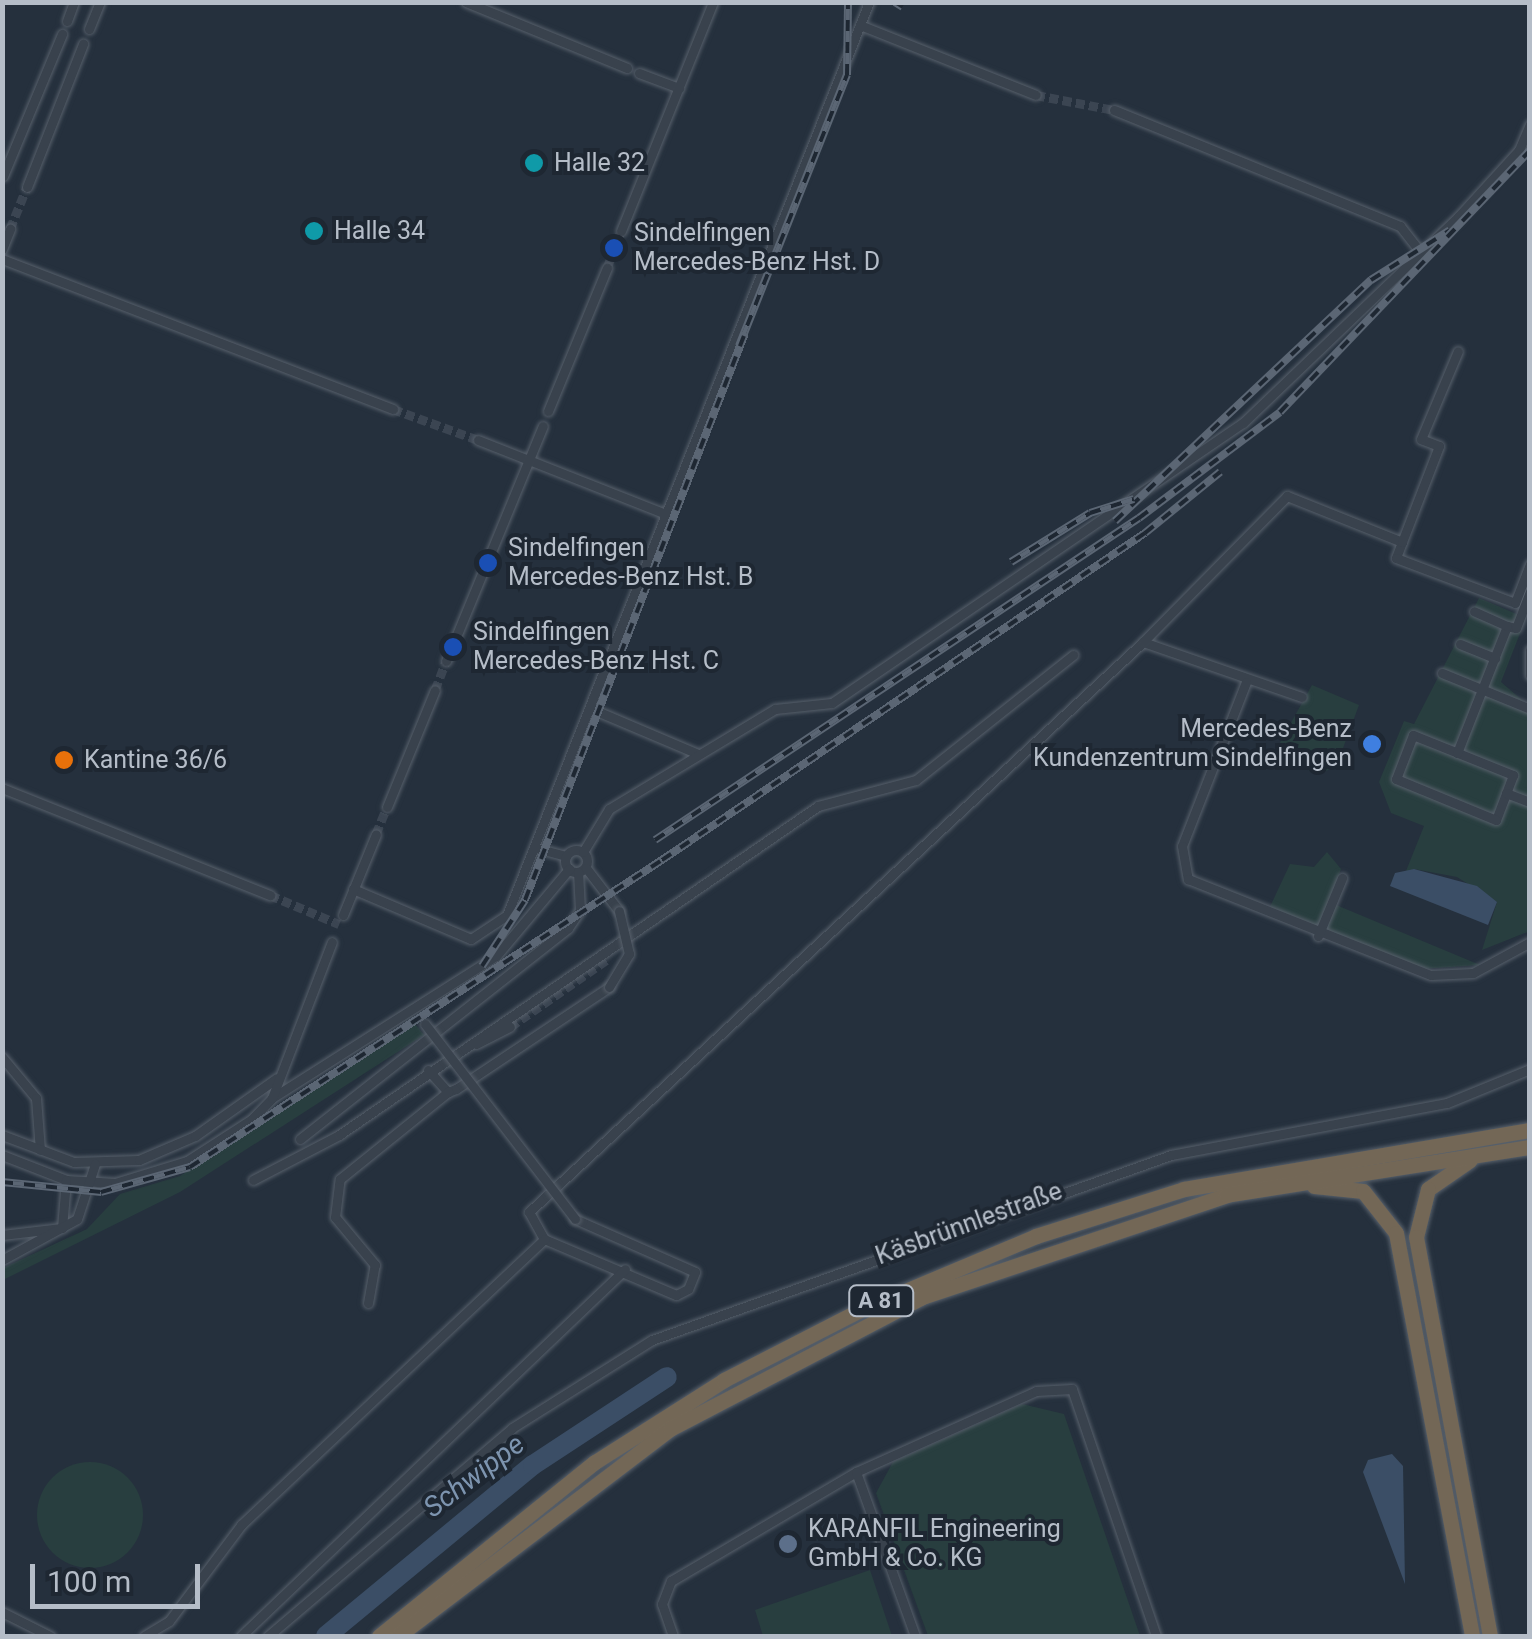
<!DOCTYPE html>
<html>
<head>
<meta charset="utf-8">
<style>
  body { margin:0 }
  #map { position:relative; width:1532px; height:1639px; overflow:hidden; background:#25303d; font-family:Roboto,sans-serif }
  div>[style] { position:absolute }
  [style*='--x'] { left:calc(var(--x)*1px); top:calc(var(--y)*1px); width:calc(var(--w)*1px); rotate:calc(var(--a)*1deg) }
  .green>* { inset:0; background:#283e3f }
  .round { border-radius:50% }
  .water>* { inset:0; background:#3b4e66 }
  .river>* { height:20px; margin:-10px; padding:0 10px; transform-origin:10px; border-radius:10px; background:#3b4e66 }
  .street-tunnel>* { height:9px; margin-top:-4.5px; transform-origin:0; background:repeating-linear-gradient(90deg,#3b4552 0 9px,transparent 0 13.5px) }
  .roads { filter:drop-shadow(0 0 2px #57606b) drop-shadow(0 0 2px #57606b) }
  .street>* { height:9px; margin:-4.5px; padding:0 4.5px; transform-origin:4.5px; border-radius:4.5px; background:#39424d }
  .street>.ring { margin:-4.5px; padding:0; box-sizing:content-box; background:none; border:9px solid #39424d; border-radius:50% }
  .highway>* { height:15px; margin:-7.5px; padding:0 7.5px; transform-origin:7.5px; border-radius:7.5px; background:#736756 }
  .rail>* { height:8px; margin-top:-4px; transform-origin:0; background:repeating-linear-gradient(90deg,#1e2732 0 11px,#5b6674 0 22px); box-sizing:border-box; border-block:2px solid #5b6674 }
  .bridges { filter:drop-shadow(0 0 2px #57606b) drop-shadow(0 0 2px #57606b) }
  .street-bridge>* { height:9px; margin:-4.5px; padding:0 4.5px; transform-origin:4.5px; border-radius:4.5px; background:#39424d }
  .dots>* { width:28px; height:28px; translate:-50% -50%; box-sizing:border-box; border:5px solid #1e2732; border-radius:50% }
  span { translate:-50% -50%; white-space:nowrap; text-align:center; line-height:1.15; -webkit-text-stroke:8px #1e2732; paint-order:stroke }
  .shield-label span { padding:2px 8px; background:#1e2732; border:2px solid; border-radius:8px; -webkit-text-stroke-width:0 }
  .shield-label { font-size:22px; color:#b5bdc8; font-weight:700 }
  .poi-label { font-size:25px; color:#b5bdc8 }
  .left { translate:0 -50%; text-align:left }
  .right { translate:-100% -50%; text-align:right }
  .street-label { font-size:25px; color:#b5bdc8 }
  .water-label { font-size:28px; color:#7d94af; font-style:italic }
  .frame { position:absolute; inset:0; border:5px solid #b5bdc8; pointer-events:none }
  .scale { position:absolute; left:30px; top:1564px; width:170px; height:45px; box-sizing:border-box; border:5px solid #b5bdc8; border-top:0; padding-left:12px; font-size:30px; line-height:35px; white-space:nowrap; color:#b5bdc8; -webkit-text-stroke:8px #1e2732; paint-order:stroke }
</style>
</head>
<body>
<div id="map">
  <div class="green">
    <i style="clip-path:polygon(1479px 598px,1526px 618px,1501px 682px,1529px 706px,1530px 931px,1482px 950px,1497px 902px,1457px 877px,1414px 869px,1404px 876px,1424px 826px,1391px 813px,1379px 782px,1404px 721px,1414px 724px)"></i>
    <i style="clip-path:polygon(1312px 685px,1359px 705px,1336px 767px,1318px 774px,1285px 761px,1278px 746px)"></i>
    <i style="clip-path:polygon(1327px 852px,1341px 869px,1329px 902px,1480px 965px,1421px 969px,1268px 911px,1290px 864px,1314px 867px)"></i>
    <i style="clip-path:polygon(415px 1024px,424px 1035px,180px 1192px,3px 1280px,3px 1268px,87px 1229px,120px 1194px,180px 1176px)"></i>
    <i style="clip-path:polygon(1022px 1404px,1064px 1414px,1140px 1636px,928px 1636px,876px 1493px,893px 1462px)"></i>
    <i class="round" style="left:37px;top:1462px;width:106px;height:106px"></i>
    <i style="clip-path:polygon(870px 1570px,892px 1636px,763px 1636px,755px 1610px)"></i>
  </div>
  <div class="water">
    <i style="clip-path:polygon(1414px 869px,1477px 886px,1497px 902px,1488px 925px,1390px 886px,1395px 873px)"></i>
    <i style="clip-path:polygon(1392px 1454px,1403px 1466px,1405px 1584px,1363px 1472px,1368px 1460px)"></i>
  </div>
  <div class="river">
    <i style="--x:326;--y:1636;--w:268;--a:-39.6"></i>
    <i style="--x:533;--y:1465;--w:160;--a:-33.3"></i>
  </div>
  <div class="street-tunnel">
    <i style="--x:1036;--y:95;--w:79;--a:10.9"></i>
    <i style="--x:10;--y:229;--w:45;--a:-68"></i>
    <i style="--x:607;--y:268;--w:40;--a:-69"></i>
    <i style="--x:393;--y:409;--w:90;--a:20"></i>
    <i style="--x:435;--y:690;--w:31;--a:-69"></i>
    <i style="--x:376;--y:834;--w:29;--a:-68"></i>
    <i style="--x:270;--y:895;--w:75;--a:22.8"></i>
    <i style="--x:510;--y:1027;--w:119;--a:-34.8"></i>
  </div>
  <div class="roads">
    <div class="street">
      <i style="--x:466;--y:2;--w:174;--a:22.3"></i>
      <i style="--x:67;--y:21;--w:20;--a:-70"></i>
      <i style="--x:860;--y:25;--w:189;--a:21.7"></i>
      <i style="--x:89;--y:29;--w:29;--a:-68"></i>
      <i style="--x:639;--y:73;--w:43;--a:20.6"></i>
      <i style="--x:1114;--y:110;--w:309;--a:22.1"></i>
      <i style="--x:1400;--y:226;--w:34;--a:52"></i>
      <i style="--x:3;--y:176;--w:154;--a:-67.4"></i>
      <i style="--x:27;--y:187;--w:154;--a:-68.6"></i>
      <i style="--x:621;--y:231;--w:247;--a:-68.1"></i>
      <i style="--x:2;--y:249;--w:22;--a:-68"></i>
      <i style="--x:2;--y:259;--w:419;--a:21"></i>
      <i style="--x:548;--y:411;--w:155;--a:-67.6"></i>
      <i style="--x:478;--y:440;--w:199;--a:21.5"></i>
      <i style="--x:1402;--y:542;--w:17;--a:111"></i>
      <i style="--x:1396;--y:558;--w:127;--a:20.7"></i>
      <i style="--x:1515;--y:603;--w:42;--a:-69"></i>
      <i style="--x:1507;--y:626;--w:9;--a:13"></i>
      <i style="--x:1516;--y:628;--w:39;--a:-69"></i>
      <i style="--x:1143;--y:642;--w:168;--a:19.1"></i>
      <i style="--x:1460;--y:644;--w:38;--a:22"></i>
      <i style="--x:1530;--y:650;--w:25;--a:90"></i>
      <i style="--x:446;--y:661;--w:254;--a:-67.6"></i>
      <i style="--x:1442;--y:673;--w:95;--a:22.2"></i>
      <i style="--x:1246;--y:682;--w:176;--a:111.3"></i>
      <i style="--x:1182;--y:846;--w:34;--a:80"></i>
      <i style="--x:1188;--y:879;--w:261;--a:21.6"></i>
      <i style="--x:1431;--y:975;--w:42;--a:-2.7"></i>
      <i style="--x:1473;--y:973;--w:65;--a:-28.5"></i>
      <i style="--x:592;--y:709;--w:115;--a:23"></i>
      <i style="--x:1413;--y:735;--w:108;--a:21.8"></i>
      <i style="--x:1513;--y:775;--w:48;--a:110.7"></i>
      <i style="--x:1496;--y:820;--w:108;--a:-157.7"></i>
      <i style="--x:1396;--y:779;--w:47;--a:-68.9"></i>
      <i style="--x:1457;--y:753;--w:136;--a:-68.5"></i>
      <i style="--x:1507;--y:626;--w:36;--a:-156"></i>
      <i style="--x:2;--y:788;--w:289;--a:21.8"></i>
      <i style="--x:1506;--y:793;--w:26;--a:21"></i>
      <i style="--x:387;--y:807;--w:126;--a:-67.7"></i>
      <i style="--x:536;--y:848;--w:31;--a:15"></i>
      <i class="ring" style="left:565px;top:850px;width:13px;height:13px"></i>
      <i style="--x:583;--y:852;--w:50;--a:-58.8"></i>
      <i style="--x:609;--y:809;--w:194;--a:-31.1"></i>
      <i style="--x:775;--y:709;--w:57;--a:-6"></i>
      <i style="--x:832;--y:703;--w:497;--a:-34.3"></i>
      <i style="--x:1243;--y:423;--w:298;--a:-43.8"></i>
      <i style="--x:1458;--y:217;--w:91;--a:-47.7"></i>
      <i style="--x:1519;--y:150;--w:28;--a:-67"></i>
      <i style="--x:586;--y:868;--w:54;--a:52.5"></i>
      <i style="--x:353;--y:889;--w:128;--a:23"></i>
      <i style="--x:471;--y:939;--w:43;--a:-33.7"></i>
      <i style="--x:507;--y:915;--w:982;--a:-68.37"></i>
      <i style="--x:343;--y:915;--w:87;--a:-67.8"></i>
      <i style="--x:1318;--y:936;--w:63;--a:-67.5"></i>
      <i style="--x:476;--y:1044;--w:38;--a:-27"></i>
      <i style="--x:2;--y:1057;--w:53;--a:50.3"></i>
      <i style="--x:36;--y:1098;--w:52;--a:85.6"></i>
      <i style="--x:428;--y:1070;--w:30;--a:48"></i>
      <i style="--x:448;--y:1092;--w:9;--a:-21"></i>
      <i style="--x:456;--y:1089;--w:184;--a:-33.7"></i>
      <i style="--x:272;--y:1098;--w:265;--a:-32.4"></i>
      <i style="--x:496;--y:956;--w:114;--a:-50"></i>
      <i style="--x:2;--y:1135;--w:77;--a:20.6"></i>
      <i style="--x:74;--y:1162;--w:65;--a:-1.8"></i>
      <i style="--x:139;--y:1160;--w:61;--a:-23.2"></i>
      <i style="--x:195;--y:1136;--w:100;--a:-35.3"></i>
      <i style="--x:300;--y:1139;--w:341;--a:-38.2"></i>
      <i style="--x:568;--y:928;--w:22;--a:-56"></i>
      <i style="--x:580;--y:910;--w:38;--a:-93"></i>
      <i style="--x:2;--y:1155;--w:69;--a:21.3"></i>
      <i style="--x:66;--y:1180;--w:49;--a:3.5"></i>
      <i style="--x:115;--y:1183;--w:75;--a:-17"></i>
      <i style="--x:187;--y:1161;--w:77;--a:-32.9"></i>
      <i style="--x:252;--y:1119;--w:29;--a:-46"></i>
      <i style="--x:272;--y:1098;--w:167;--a:-69"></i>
      <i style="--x:253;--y:1180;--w:97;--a:-27.6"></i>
      <i style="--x:339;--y:1135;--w:581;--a:-34.48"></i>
      <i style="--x:818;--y:806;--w:101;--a:-14.9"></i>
      <i style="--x:916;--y:780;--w:201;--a:-38.5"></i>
      <i style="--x:575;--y:1219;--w:131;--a:23.8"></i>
      <i style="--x:695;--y:1272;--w:18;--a:112"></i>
      <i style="--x:688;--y:1289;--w:13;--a:153"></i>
      <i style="--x:676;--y:1295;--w:143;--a:-157"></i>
      <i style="--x:544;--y:1239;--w:31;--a:-119"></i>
      <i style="--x:529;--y:1212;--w:838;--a:-42.87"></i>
      <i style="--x:1143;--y:642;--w:205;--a:-45.4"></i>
      <i style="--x:1287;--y:496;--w:124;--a:21.8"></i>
      <i style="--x:1402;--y:542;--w:103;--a:-68.9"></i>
      <i style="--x:1439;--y:446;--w:19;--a:-159"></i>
      <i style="--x:1421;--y:439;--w:95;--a:-67.2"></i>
      <i style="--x:2;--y:1235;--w:60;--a:-6.7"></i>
      <i style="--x:62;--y:1228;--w:48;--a:-85.2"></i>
      <i style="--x:2;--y:1260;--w:85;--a:-28.7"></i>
      <i style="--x:77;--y:1219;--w:58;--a:-71.9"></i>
      <i style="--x:368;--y:1303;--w:39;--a:-80"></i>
      <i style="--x:375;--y:1265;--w:62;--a:-129.8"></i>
      <i style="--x:335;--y:1217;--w:38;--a:-83"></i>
      <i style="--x:340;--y:1179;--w:139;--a:-38.9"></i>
      <i style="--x:856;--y:1472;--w:197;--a:-24.2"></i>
      <i style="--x:1036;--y:1391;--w:36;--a:-3"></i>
      <i style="--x:1072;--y:1389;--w:261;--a:71.2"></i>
      <i style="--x:2;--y:1612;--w:54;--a:26.6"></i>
      <i style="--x:144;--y:1636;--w:29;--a:-31"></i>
      <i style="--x:169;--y:1621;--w:120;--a:-53.1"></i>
      <i style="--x:241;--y:1525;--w:417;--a:-43.3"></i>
      <i style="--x:241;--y:1636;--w:531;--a:-43.7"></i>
      <i style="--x:268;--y:1636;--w:321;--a:-40.4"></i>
      <i style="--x:512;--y:1428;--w:165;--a:-32.2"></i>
      <i style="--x:652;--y:1340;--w:551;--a:-19.62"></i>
      <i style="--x:1171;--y:1155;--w:281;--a:-10.7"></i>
      <i style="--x:1447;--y:1103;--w:90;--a:-22.3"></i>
      <i style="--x:673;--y:1636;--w:34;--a:-109"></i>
      <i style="--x:662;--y:1604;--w:25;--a:-69"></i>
      <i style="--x:671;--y:1581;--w:215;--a:-30.5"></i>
      <i style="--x:856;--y:1472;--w:174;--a:70.2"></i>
    </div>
    <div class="highway">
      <i style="--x:1470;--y:1160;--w:51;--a:145.4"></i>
      <i style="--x:1428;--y:1189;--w:49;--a:104"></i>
      <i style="--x:1416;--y:1237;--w:406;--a:79.5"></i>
      <i style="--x:1314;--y:1186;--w:49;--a:5.8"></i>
      <i style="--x:1363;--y:1191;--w:53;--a:51.8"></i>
      <i style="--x:1396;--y:1233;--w:410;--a:79.3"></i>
      <i style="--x:379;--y:1636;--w:277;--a:-38.9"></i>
      <i style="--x:595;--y:1462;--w:153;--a:-32.4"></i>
      <i style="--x:724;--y:1380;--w:153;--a:-27.2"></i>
      <i style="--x:860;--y:1310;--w:191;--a:-22.8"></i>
      <i style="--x:1036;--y:1236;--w:155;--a:-17.6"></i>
      <i style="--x:1184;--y:1189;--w:351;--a:-9.7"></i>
      <i style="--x:398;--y:1636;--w:342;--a:-37.3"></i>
      <i style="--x:670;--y:1429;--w:284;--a:-27.6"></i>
      <i style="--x:922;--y:1297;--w:321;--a:-18.5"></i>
      <i style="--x:1226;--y:1195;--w:308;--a:-9"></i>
    </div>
  </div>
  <div class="rail">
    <i style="--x:895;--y:2;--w:9;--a:32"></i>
    <i style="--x:739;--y:346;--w:292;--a:-68.3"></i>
    <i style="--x:847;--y:75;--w:73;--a:-89.2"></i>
    <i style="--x:1115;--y:521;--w:352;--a:-43.3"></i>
    <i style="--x:1371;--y:280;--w:93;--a:-32.3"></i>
    <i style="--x:1011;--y:562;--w:93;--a:-31.8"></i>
    <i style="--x:1090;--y:513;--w:46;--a:-17.7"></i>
    <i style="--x:655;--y:840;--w:581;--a:-33.64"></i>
    <i style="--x:1139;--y:518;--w:176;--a:-36.9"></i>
    <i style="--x:1280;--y:412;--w:362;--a:-46.3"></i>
    <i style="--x:482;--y:966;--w:79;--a:-56.9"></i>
    <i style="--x:525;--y:900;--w:608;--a:-68.79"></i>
    <i style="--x:2;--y:1182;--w:100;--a:5.8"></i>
    <i style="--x:101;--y:1192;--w:92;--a:-15.7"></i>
    <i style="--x:190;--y:1167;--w:563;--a:-33.04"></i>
    <i style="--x:662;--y:860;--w:583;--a:-34.1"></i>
    <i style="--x:1145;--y:533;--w:97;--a:-39.1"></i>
  </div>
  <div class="bridges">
    <div class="street-bridge">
      <i style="--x:609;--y:987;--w:39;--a:-59"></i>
      <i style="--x:629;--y:954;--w:44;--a:-103.1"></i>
      <i style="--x:425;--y:1024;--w:246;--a:52.4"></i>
    </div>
  </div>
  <div class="dots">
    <i style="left:534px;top:163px;background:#0f9aa8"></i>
    <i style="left:314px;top:231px;background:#0f9aa8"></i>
    <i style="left:614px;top:248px;background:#1a4fb4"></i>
    <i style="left:488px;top:563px;background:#1a4fb4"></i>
    <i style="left:453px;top:647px;background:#1a4fb4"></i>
    <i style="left:1372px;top:744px;background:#3f7fe0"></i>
    <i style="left:64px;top:760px;background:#e8710a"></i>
    <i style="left:788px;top:1544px;background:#5c6f8a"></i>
  </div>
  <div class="shield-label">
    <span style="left:881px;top:1301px">A 81</span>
  </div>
  <div class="poi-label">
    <span class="left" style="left:554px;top:163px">Halle 32</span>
    <span class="left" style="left:334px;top:231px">Halle 34</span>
    <span class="left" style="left:634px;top:248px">Sindelfingen<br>Mercedes-Benz Hst. D</span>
    <span class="left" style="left:508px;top:563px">Sindelfingen<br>Mercedes-Benz Hst. B</span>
    <span class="left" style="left:473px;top:647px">Sindelfingen<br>Mercedes-Benz Hst. C</span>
    <span class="right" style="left:1352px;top:744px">Mercedes-Benz<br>Kundenzentrum Sindelfingen</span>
    <span class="left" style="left:84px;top:760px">Kantine 36/6</span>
    <span class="left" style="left:808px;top:1544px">KARANFIL Engineering<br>GmbH &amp; Co. KG</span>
  </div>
  <div class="street-label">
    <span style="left:969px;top:1224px;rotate:-20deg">Käsbrünnlestraße</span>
  </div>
  <div class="water-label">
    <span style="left:474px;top:1476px;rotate:-37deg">Schwippe</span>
  </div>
  <div class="frame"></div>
  <div class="scale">100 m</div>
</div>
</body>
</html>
